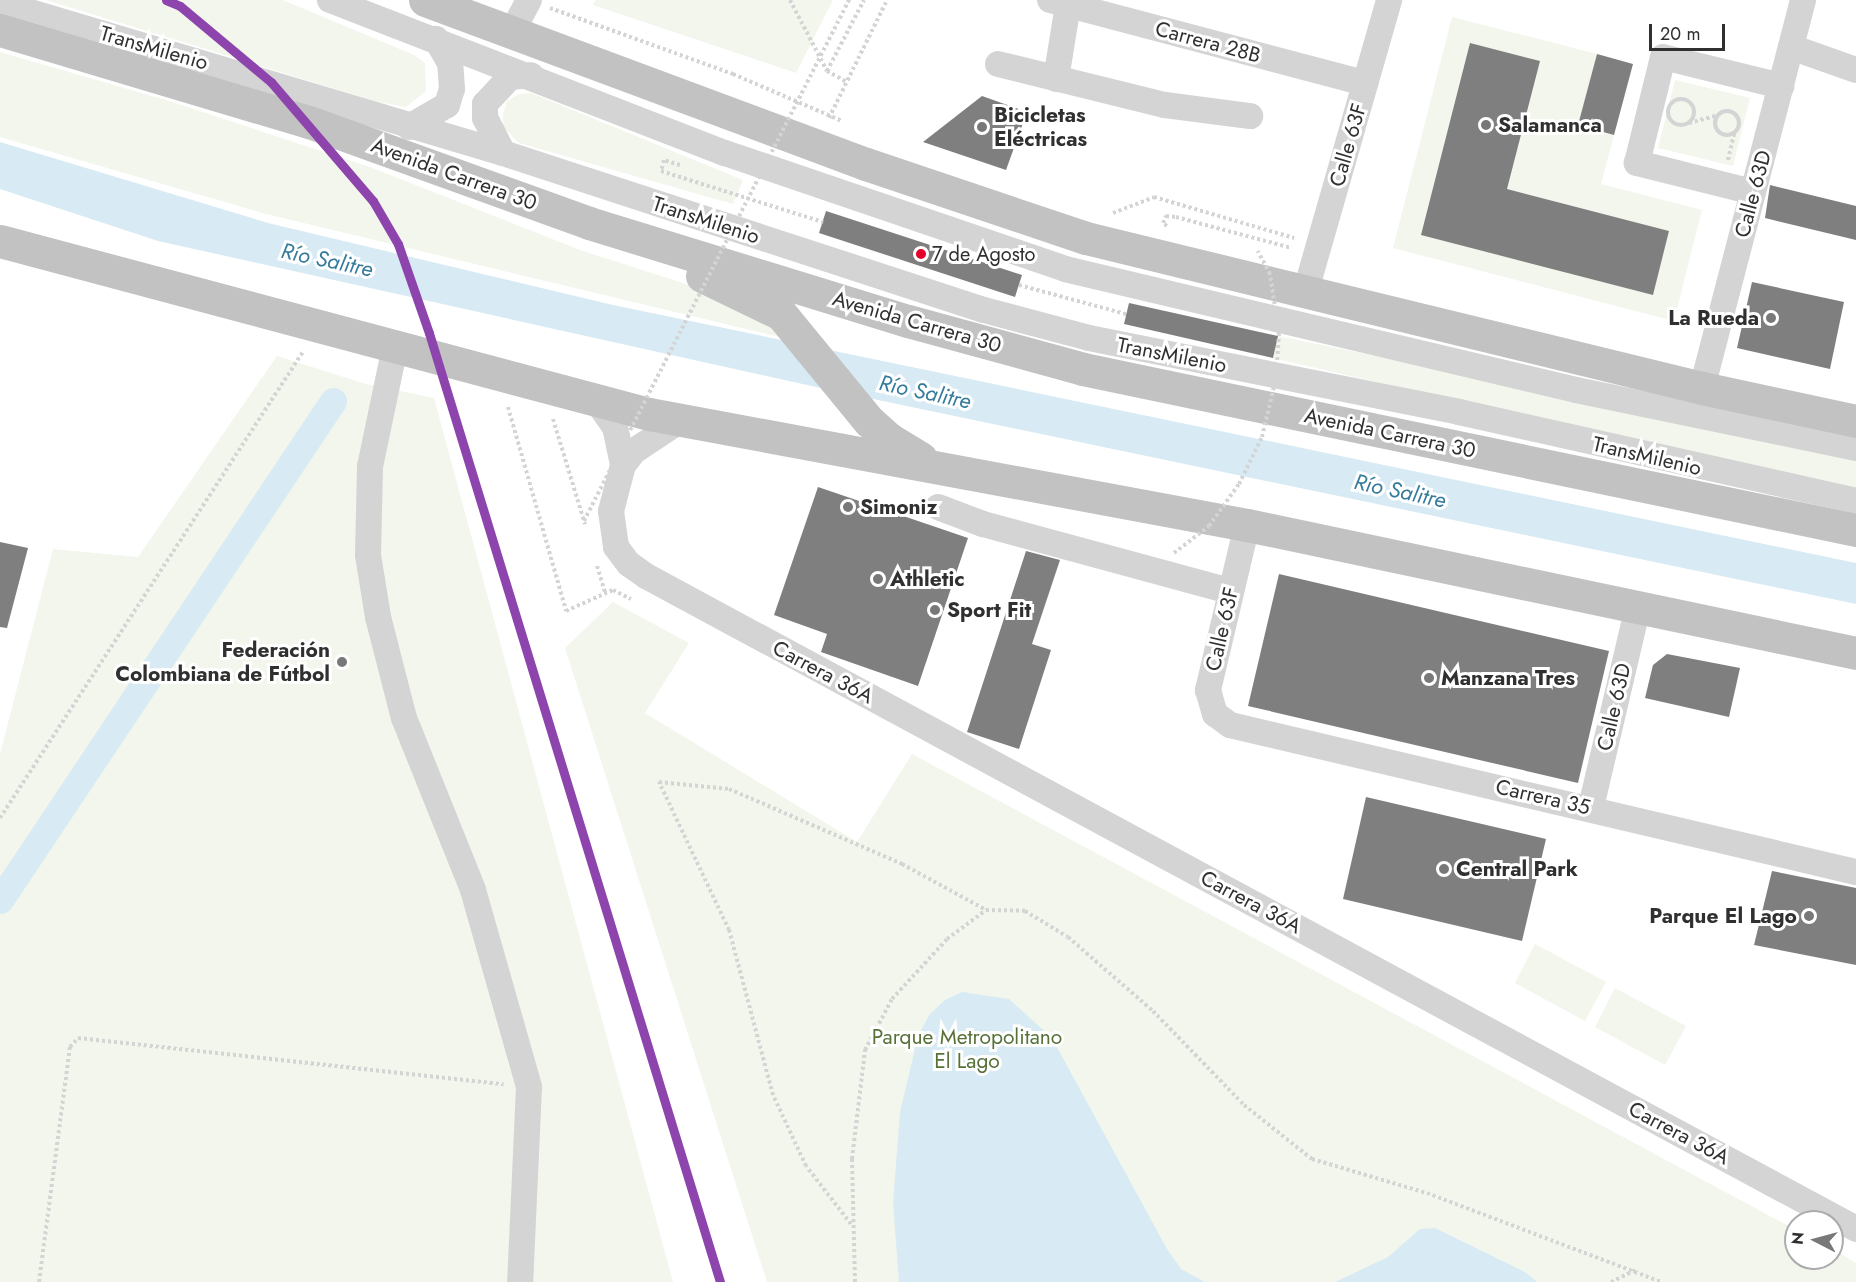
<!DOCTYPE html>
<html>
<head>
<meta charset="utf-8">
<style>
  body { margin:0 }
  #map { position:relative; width:1856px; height:1282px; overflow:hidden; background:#fff; font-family:Jost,sans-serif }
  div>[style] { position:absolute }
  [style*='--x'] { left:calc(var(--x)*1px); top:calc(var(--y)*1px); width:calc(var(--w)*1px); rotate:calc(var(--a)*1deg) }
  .green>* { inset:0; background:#f2f6ec }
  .water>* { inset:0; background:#d8ebf4 }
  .canal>* { height:27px; margin:-13.5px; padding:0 13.5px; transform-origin:13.5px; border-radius:13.5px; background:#d8ebf4 }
  .building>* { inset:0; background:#7f7f7f }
  .path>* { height:4px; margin-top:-2px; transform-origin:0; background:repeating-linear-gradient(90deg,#d4d4d4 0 3px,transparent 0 6px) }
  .path>.ring { margin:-2px; padding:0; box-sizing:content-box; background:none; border:4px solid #d4d4d4; border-radius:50% }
  .minor>* { height:26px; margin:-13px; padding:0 13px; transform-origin:13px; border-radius:13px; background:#d4d4d4 }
  .highway>* { height:33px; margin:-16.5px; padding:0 16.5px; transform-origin:16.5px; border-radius:16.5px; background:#c2c2c2 }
  .path-bridge>* { height:4px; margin-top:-2px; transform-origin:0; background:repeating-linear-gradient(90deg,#d4d4d4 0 3px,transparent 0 6px) }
  .rail-1>* { height:9px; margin:-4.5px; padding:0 4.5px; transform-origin:4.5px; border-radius:4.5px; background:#8e44ad }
  .dots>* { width:16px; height:16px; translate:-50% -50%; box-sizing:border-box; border:3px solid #fff; border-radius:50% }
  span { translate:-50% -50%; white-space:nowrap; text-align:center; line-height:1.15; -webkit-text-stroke:6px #fff; paint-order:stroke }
  .bus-label { font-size:20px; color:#303030 }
  .left { translate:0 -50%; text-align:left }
  .street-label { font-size:21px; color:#303030 }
  .poi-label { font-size:21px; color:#303030; font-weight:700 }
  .right { translate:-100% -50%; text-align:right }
  .park-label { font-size:21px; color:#577138 }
  .water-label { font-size:22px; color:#357b9b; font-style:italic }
  .north { position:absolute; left:1784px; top:1210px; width:60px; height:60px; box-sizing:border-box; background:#fff; border:2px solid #acacac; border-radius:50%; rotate:276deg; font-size:16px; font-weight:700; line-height:24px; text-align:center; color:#303030 }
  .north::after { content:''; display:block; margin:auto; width:21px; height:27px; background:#787878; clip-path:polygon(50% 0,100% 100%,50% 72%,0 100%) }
  .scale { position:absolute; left:1649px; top:24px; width:76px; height:27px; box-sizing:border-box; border:3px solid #303030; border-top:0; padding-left:8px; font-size:18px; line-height:21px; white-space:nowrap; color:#303030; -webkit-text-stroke:4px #fff; paint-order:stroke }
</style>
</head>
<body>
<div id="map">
  <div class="green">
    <i style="clip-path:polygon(46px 0,283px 0,414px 55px,425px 63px,426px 91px,406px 107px,378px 102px)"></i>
    <i style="clip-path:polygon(596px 0,833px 0,796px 73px,593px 5px)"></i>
    <i style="clip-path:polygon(evenodd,1452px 17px,1597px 54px,1578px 125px,1614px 135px,1601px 184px,1702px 210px,1674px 321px,1393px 248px,1452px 17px,1539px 61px,1507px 189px,1669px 231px,1653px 294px,1421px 235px,1539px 61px)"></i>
    <i style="clip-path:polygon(0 52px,169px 101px,370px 167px,580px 250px,717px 294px,774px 325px,780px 337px,266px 214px,0 137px)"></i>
    <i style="clip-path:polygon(1675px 80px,1750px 98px,1733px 166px,1658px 148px)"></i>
    <i style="clip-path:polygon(531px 93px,743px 180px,733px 204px,519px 143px,503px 127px,503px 115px,507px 101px,519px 94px)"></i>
    <i style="clip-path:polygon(1278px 336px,1856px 455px,1856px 493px,1273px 358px)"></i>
    <i style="clip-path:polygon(277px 356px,366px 384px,434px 398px,673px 1282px,0 1282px,0 754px,53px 549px,138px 557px)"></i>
    <i style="clip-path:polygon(613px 602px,689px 643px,645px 713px,857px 842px,912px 754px,1796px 1230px,1796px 1258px,1832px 1258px,1832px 1249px,1845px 1256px,1856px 1263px,1856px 1282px,767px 1282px,565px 648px)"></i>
    <i style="clip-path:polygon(1535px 944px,1606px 982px,1585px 1021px,1515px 983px)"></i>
    <i style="clip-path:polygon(1615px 988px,1686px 1026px,1665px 1065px,1595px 1027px)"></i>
  </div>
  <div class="water">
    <i style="clip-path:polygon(0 142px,268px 223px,613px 305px,1856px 563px,1856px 604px,816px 387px,158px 241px,0 189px)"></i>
    <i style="clip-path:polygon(962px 992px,1009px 999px,1052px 1038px,1167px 1249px,1181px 1269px,1205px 1282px,899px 1282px,893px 1203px,900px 1112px,918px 1036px,929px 1015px,945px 1000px)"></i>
    <i style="clip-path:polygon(1435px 1228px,1525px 1272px,1537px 1282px,1335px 1282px,1388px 1257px,1420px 1229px)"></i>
  </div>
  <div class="canal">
    <i style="--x:0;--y:900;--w:600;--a:-56.28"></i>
  </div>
  <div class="building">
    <i style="clip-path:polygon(1470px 43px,1540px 61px,1507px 189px,1669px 231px,1653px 295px,1421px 235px)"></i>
    <i style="clip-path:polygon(1597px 54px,1633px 64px,1614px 135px,1578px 125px)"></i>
    <i style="clip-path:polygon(982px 96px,1027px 112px,1006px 170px,923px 142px)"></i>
    <i style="clip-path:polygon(1770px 185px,1856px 206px,1856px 240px,1765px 218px)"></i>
    <i style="clip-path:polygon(826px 211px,1022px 275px,1015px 297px,819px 233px)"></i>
    <i style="clip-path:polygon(1752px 282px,1844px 302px,1830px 369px,1737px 348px)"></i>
    <i style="clip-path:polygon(1129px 303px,1278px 336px,1273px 358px,1124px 324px)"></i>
    <i style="clip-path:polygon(818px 487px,968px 538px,918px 686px,821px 652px,827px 634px,774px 615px)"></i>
    <i style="clip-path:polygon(0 542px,28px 548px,7px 628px,0 627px)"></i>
    <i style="clip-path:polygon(1026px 551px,1060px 560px,1032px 644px,1051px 650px,1019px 749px,967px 732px)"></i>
    <i style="clip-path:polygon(1279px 574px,1609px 651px,1578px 783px,1248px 706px)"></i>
    <i style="clip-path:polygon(1667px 654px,1740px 668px,1729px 717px,1645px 698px,1653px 665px)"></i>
    <i style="clip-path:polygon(1366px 797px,1546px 839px,1522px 941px,1343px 899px)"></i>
    <i style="clip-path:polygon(1772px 871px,1856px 888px,1856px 965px,1754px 945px)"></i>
  </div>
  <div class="path">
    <i style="--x:790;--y:0;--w:80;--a:62.5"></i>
    <i style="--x:827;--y:71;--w:23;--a:29"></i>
    <i style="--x:550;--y:8;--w:195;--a:19.8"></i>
    <i style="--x:733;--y:74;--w:119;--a:23.3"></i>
    <i style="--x:827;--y:71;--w:80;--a:-62.5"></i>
    <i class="ring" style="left:1668px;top:99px;width:22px;height:22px"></i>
    <i class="ring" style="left:1715px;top:111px;width:20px;height:20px"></i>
    <i style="--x:829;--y:118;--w:131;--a:-63.8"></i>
    <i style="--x:1689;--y:123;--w:28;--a:-15"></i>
    <i style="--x:1728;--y:160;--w:28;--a:-77"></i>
    <i style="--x:680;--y:165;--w:17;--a:-163"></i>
    <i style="--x:664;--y:160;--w:11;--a:105"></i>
    <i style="--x:661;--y:171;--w:170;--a:17.5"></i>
    <i style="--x:1113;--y:213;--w:44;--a:-21.3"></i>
    <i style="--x:1154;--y:197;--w:146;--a:16.3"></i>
    <i style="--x:1167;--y:226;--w:5;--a:-143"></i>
    <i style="--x:1163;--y:223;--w:8;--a:-67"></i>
    <i style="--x:1166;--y:216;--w:10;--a:6"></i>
    <i style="--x:1176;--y:217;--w:120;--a:15"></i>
    <i style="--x:1019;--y:285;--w:111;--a:15.2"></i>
    <i style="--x:508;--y:407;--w:212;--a:74.1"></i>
    <i style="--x:566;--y:611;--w:54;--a:-24.2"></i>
    <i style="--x:553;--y:419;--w:110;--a:73.1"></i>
    <i style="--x:597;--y:566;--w:28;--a:73"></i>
    <i style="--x:613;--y:590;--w:20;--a:27"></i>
    <i style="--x:0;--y:818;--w:558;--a:-56.99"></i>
    <i style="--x:851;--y:1224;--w:73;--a:-127.8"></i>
    <i style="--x:806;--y:1166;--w:78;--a:-114.9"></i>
    <i style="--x:773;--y:1095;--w:171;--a:-104.9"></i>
    <i style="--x:729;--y:930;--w:164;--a:-115.3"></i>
    <i style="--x:659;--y:782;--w:70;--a:5.7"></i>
    <i style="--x:729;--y:789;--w:189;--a:23.4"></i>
    <i style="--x:902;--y:864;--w:96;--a:28.7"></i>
    <i style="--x:39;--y:1282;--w:237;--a:-82.5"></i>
    <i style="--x:70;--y:1047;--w:12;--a:-48"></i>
    <i style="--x:78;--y:1038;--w:428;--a:6.2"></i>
    <i style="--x:855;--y:1282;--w:123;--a:-91.4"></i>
    <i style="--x:852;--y:1159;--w:110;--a:-83.2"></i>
    <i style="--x:865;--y:1050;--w:58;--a:-62.1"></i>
    <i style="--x:892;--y:999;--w:81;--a:-47.5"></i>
    <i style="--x:947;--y:939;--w:49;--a:-36.6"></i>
    <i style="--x:986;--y:910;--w:39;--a:1"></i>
    <i style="--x:1025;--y:911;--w:50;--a:31.2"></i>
    <i style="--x:1068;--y:937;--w:113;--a:41"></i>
    <i style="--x:1153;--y:1011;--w:131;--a:45.9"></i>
    <i style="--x:1244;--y:1105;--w:87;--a:38.5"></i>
    <i style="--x:1312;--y:1159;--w:120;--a:16.5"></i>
    <i style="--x:1427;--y:1193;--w:250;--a:20.8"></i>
    <i style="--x:1611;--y:1282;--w:28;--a:-26"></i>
  </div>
  <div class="minor">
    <i style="--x:330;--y:0;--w:424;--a:21.2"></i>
    <i style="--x:725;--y:153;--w:359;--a:18.8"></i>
    <i style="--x:1065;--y:269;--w:525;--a:13.32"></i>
    <i style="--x:1576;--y:390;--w:286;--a:11.7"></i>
    <i style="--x:1050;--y:0;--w:326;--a:14.8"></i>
    <i style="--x:0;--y:3;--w:525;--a:16.61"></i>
    <i style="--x:503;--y:153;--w:506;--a:18.08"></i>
    <i style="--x:984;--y:310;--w:109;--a:14.9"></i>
    <i style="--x:1089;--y:338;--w:377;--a:11.3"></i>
    <i style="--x:1459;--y:412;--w:407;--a:12.6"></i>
    <i style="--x:512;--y:32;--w:36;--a:-62"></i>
    <i style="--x:1791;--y:47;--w:69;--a:19.5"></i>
    <i style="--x:998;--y:64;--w:172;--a:13.8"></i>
    <i style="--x:1165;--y:105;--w:86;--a:7.4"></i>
    <i style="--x:1056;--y:79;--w:75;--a:-80.8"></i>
    <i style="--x:409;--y:127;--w:44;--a:-30.1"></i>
    <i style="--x:447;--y:105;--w:17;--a:-73"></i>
    <i style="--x:452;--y:89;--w:26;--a:-94"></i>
    <i style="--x:450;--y:63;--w:28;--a:-120"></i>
    <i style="--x:503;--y:153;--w:39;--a:-117"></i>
    <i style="--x:485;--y:118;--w:14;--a:-90"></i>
    <i style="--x:485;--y:104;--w:37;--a:-47"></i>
    <i style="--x:510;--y:77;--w:21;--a:-5"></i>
    <i style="--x:1753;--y:192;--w:120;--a:-166"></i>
    <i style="--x:1637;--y:163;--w:109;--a:-76.2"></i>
    <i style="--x:1663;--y:57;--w:122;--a:13.8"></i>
    <i style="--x:1306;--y:290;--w:302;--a:-74"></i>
    <i style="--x:395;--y:347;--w:123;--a:101.8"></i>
    <i style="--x:370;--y:467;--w:88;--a:91.3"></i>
    <i style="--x:368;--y:555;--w:63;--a:80.8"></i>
    <i style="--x:378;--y:617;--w:104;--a:75.6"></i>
    <i style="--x:404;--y:718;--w:185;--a:68.1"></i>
    <i style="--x:473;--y:890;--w:205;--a:74.1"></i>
    <i style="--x:529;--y:1087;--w:195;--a:92.6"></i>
    <i style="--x:1702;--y:388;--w:401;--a:-75.4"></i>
    <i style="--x:596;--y:400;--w:33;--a:55"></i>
    <i style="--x:615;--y:427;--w:39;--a:78"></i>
    <i style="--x:681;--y:420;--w:56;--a:146.6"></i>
    <i style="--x:634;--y:451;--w:18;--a:128"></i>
    <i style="--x:623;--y:465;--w:48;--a:104.6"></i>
    <i style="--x:611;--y:511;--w:36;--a:82"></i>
    <i style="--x:616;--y:547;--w:21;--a:53"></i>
    <i style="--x:629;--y:564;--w:21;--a:35"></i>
    <i style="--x:646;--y:576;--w:1375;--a:28.35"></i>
    <i style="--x:938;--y:507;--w:48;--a:20.7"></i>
    <i style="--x:983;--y:524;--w:256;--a:15.2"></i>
    <i style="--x:1247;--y:525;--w:170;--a:103.3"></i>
    <i style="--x:1208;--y:690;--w:25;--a:74"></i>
    <i style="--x:1215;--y:714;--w:19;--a:36"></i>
    <i style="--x:1230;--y:725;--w:643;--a:13.22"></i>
    <i style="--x:1591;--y:807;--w:206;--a:-76.8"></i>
  </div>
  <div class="highway">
    <i style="--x:425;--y:0;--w:471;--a:20.4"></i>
    <i style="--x:866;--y:164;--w:232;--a:18.6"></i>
    <i style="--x:1086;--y:238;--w:634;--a:13.69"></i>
    <i style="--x:1702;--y:388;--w:157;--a:12.1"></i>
    <i style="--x:0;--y:30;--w:322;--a:16.6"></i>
    <i style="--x:309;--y:122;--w:298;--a:19.8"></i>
    <i style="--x:589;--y:223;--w:334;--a:17.1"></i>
    <i style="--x:908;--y:321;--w:181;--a:15.3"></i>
    <i style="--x:1083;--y:369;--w:790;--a:11.77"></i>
    <i style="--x:0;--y:241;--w:672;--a:14.93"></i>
    <i style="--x:649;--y:414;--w:608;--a:10.52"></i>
    <i style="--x:1247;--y:525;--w:622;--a:11.87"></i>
    <i style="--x:702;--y:276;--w:88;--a:25.7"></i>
    <i style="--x:781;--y:314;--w:139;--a:50.6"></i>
    <i style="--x:869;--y:421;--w:27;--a:42"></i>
    <i style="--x:889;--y:439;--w:37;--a:31"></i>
  </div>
  <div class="path-bridge">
    <i style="--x:584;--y:521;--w:585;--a:-63.04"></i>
    <i style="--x:1174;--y:553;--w:44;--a:-37.6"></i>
    <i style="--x:1209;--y:526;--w:52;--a:-54.5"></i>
    <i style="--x:1239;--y:484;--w:52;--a:-63.9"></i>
    <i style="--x:1262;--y:437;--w:61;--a:-76.7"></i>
    <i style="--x:1276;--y:378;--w:44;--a:-86.1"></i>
    <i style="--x:1279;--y:334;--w:61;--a:-98.5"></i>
    <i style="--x:1270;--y:274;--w:26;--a:-118"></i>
  </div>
  <div class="rail-1">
    <i style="--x:166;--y:0;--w:15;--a:23"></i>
    <i style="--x:180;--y:6;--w:119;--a:39.9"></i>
    <i style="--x:271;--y:82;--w:157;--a:49.4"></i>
    <i style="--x:373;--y:201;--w:50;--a:59.8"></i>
    <i style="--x:398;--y:244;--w:94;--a:70.8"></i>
    <i style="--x:429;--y:333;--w:993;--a:72.95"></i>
  </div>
  <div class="dots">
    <i style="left:1486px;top:125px;background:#787878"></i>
    <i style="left:982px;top:127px;background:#787878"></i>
    <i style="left:921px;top:254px;background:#e4002b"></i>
    <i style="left:1771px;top:318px;background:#787878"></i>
    <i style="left:848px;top:507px;background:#787878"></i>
    <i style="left:878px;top:579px;background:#787878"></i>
    <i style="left:935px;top:610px;background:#787878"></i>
    <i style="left:342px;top:662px;background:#787878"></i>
    <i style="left:1429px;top:678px;background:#787878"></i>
    <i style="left:1444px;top:869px;background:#787878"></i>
    <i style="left:1809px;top:916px;background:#787878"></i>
  </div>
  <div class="bus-label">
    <span class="left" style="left:932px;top:254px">7 de Agosto</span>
  </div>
  <div class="street-label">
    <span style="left:1208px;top:42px;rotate:15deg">Carrera 28B</span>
    <span style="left:154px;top:48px;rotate:16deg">TransMilenio</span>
    <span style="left:1348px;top:145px;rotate:-74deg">Calle 63F</span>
    <span style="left:454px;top:174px;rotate:20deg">Avenida Carrera 30</span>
    <span style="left:1753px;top:194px;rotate:-75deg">Calle 63D</span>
    <span style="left:706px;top:220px;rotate:18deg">TransMilenio</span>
    <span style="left:917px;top:322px;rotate:16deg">Avenida Carrera 30</span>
    <span style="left:1172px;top:355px;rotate:11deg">TransMilenio</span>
    <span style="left:1390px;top:433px;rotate:12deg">Avenida Carrera 30</span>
    <span style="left:1647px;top:456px;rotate:13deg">TransMilenio</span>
    <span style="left:1222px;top:629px;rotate:-77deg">Calle 63F</span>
    <span style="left:823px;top:672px;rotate:28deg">Carrera 36A</span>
    <span style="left:1614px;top:707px;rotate:-77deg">Calle 63D</span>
    <span style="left:1543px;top:797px;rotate:13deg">Carrera 35</span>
    <span style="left:1251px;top:902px;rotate:28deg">Carrera 36A</span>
    <span style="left:1679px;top:1133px;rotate:28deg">Carrera 36A</span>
  </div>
  <div class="poi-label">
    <span class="left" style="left:994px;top:127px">Bicicletas<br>Eléctricas</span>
    <span class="left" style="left:1498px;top:125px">Salamanca</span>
    <span class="right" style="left:1759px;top:318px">La Rueda</span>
    <span class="left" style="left:860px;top:507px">Simoniz</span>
    <span class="left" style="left:890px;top:579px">Athletic</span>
    <span class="left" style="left:947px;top:610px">Sport Fit</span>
    <span class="right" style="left:330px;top:662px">Federación<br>Colombiana de Fútbol</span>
    <span class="left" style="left:1441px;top:678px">Manzana Tres</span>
    <span class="left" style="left:1456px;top:869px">Central Park</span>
    <span class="right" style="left:1797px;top:916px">Parque El Lago</span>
  </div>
  <div class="park-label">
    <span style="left:967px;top:1049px">Parque Metropolitano<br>El Lago</span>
  </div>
  <div class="water-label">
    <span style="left:327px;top:260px;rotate:12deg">Río Salitre</span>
    <span style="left:925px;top:392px;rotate:12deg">Río Salitre</span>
    <span style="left:1400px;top:491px;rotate:12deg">Río Salitre</span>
  </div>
  <div class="north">N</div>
  <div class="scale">20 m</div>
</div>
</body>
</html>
